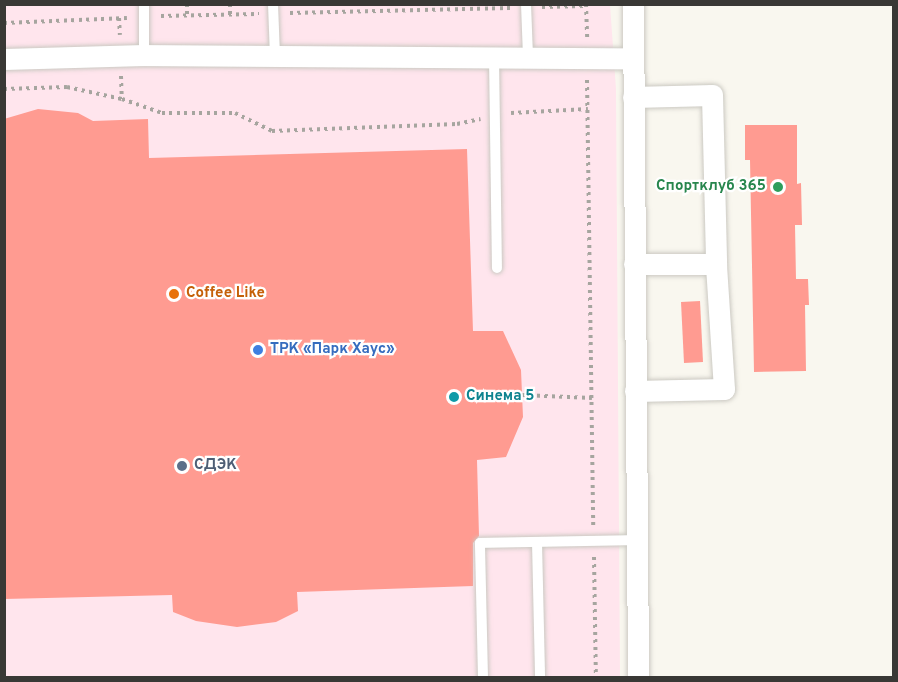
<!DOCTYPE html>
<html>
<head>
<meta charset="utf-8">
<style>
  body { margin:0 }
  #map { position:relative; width:898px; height:682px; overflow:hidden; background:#f9f7ef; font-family:Overpass,sans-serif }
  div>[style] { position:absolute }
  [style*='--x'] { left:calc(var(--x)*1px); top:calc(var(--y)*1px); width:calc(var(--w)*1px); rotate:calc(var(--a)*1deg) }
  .commercial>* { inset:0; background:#ffe5ed }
  .building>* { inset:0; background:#ff9b91 }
  .path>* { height:4px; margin-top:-2px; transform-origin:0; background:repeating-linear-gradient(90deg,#a6a59f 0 3px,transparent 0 7.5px) }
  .roads { filter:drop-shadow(0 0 2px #cbc9c2) drop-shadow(0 0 2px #cbc9c2) }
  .service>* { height:10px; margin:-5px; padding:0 5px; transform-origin:5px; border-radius:5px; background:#fff }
  .minor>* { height:21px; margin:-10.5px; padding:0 10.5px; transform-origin:10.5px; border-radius:10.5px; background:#fff }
  .dots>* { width:16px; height:16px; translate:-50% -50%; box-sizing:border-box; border:3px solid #fff; border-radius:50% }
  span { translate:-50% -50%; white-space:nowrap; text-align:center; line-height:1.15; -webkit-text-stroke:4.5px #fff; paint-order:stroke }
  .leisure-label { font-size:15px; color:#27864d; font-weight:700 }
  .right { translate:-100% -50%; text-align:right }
  .food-label { font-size:15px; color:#c56008; font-weight:700 }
  .left { translate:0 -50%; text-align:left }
  .shop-label { font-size:15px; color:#366cbe; font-weight:700 }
  .culture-label { font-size:15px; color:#0d838f; font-weight:700 }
  .service-label { font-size:15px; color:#4e5e75; font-weight:700 }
  .frame { position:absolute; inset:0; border:6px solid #393835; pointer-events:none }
</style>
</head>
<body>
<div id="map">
  <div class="commercial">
    <i style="clip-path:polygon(4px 5px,610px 5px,616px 89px,620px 677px,5px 677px)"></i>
  </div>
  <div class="building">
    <i style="clip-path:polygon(38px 109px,78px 113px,93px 121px,148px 119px,149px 158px,467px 149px,473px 331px,503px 331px,521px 370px,523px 417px,506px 457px,477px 460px,479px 536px,473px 543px,473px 586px,297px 592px,298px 611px,276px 622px,237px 627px,196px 621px,173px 612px,172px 595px,4px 599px,4px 119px)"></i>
    <i style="clip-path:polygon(745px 125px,797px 125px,797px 184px,801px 183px,802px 225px,795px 225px,796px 279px,808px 279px,809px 305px,805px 305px,806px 371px,754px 372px,750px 160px,745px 160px)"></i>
    <i style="clip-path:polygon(700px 301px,703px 362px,684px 363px,681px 302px)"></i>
  </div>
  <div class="path">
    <i style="--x:187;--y:4;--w:11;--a:90"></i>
    <i style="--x:586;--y:4;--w:33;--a:88"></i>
    <i style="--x:542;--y:7;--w:43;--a:-1.3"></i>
    <i style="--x:290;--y:13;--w:221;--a:-1.3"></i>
    <i style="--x:230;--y:14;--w:10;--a:-90"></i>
    <i style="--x:161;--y:16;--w:98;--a:-1.2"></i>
    <i style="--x:119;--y:18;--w:17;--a:87"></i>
    <i style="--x:4;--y:23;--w:123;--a:-2.3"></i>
    <i style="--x:121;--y:76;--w:23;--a:88"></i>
    <i style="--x:587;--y:80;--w:446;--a:89.2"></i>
    <i style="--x:4;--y:89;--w:63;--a:-1.8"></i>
    <i style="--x:67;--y:87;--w:56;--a:12.3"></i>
    <i style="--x:122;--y:99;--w:42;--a:19.3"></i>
    <i style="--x:162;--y:113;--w:73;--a:0"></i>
    <i style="--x:235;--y:113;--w:41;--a:25.9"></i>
    <i style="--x:272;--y:131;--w:185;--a:-2.2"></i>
    <i style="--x:457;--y:124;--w:24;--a:-12"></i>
    <i style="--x:511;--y:113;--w:77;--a:-3"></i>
    <i style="--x:522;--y:395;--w:70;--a:2.5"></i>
    <i style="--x:594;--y:557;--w:121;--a:89.1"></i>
  </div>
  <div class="roads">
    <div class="service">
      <i style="--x:273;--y:4;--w:52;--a:87.8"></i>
      <i style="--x:526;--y:4;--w:53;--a:87.8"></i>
      <i style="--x:144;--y:55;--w:51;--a:-90"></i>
      <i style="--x:494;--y:57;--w:211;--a:89.2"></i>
      <i style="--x:537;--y:542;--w:136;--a:88.7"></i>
      <i style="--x:483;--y:678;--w:135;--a:-91.3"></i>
      <i style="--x:480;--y:543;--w:156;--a:-1.1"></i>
    </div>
    <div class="minor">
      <i style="--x:633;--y:4;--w:674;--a:89.57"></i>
      <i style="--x:4;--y:59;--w:140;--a:-1.6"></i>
      <i style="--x:144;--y:55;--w:489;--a:0.4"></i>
      <i style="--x:633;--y:97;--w:79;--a:-1.5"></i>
      <i style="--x:712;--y:95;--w:169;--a:88.6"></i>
      <i style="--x:716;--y:264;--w:82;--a:180"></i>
      <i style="--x:635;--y:391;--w:89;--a:-1.3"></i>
      <i style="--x:724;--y:389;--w:125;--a:-93.7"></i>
    </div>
  </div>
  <div class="dots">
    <i style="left:778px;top:187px;background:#2e9e5b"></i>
    <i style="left:174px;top:294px;background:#e8710a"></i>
    <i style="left:258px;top:350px;background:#3f7fe0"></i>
    <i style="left:454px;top:397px;background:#0f9aa8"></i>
    <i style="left:182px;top:466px;background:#5c6f8a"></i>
  </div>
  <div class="leisure-label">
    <span class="right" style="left:766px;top:187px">Спортклуб 365</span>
  </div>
  <div class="food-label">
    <span class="left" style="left:186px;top:294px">Coffee Like</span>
  </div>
  <div class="shop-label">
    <span class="left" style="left:270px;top:350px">ТРК «Парк Хаус»</span>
  </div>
  <div class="culture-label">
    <span class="left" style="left:466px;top:397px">Синема 5</span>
  </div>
  <div class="service-label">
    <span class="left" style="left:194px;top:466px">СДЭК</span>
  </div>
  <div class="frame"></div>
</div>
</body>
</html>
